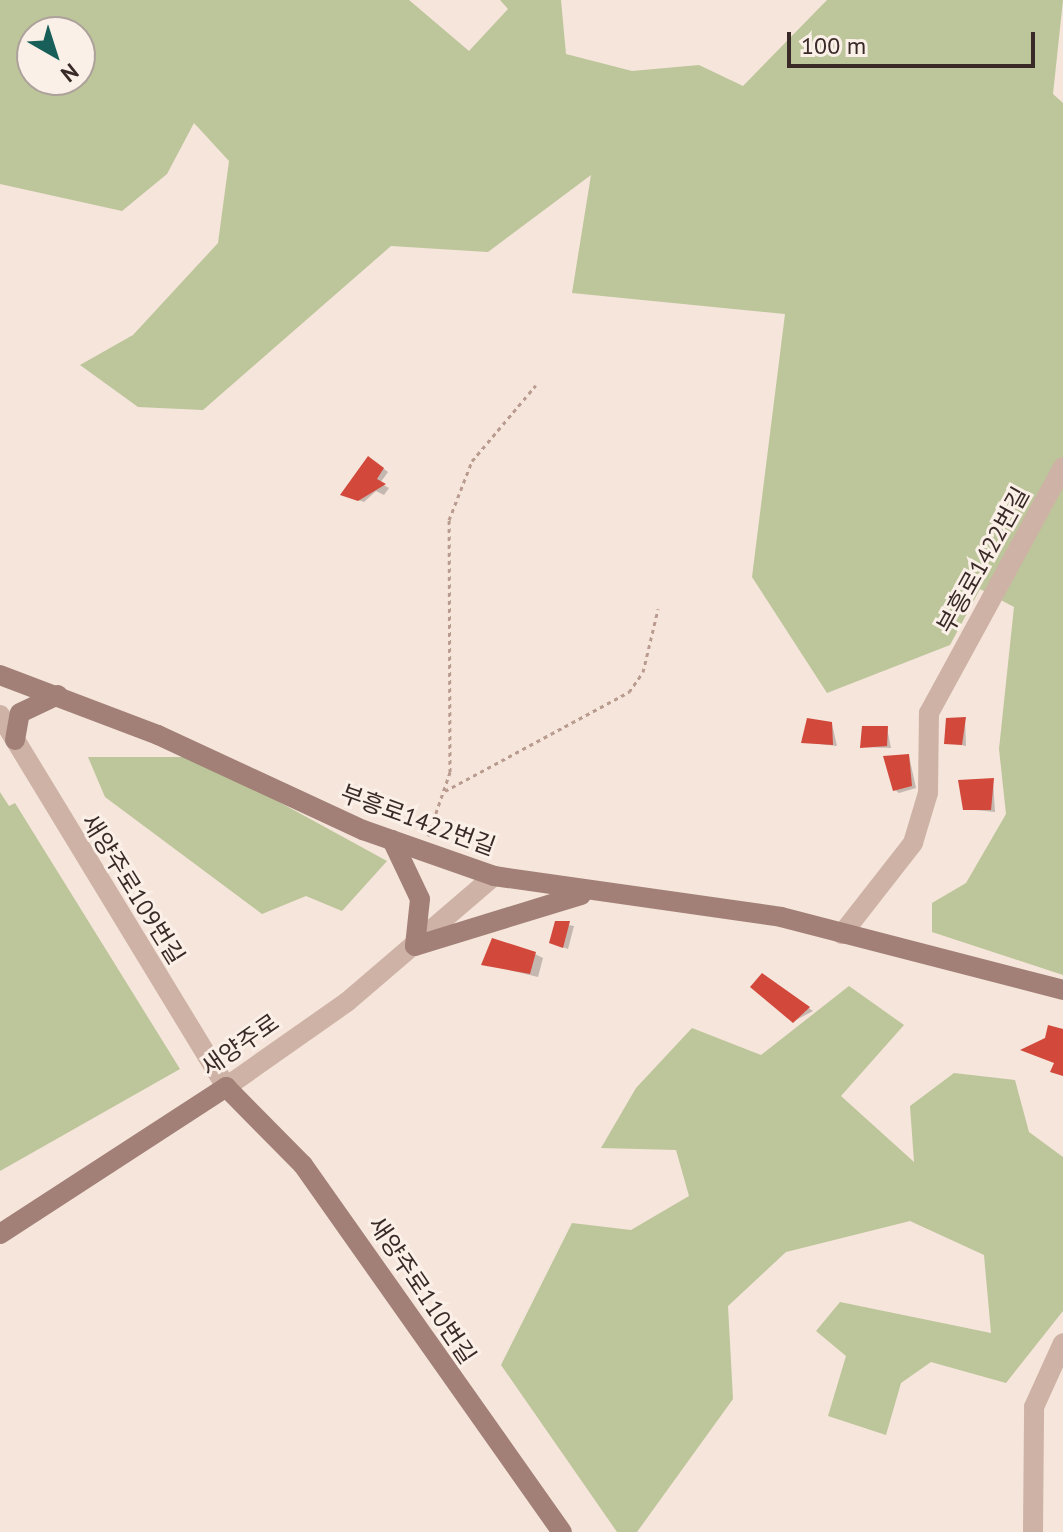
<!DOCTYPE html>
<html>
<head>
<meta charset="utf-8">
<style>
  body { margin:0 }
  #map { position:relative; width:1063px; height:1532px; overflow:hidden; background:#f5e5db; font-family:"PT Sans","Noto Sans KR",sans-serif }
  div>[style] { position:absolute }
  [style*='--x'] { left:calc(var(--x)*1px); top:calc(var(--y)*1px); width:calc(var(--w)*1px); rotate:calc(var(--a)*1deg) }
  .green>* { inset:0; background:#bdc59a }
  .shadow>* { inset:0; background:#0003 }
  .building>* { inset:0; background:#d2493c }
  .path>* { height:3px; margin-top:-1.5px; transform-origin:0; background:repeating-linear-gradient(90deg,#ba9b90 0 4px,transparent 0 8px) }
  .street>* { height:20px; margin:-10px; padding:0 10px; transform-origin:10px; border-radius:10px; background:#ceb2a6 }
  .secondary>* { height:20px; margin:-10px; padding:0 10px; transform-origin:10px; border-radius:10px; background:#a28077 }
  span { translate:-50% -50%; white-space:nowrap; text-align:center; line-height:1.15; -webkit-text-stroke:6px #fbf0e8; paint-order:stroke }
  .street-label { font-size:24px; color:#392a28 }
  .north { position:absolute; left:16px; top:16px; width:80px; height:80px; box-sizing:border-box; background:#fbf0e8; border:2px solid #ada19b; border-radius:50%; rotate:141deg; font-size:22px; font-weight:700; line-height:32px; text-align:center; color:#392a28 }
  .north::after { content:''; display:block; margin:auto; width:28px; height:36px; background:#185f59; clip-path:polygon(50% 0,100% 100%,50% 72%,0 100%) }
  .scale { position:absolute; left:787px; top:32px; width:248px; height:36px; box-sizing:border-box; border:4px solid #392a28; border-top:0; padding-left:10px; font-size:24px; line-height:28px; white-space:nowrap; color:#392a28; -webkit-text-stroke:6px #fbf0e8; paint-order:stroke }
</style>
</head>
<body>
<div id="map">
  <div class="green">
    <i style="clip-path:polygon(evenodd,0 0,409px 0,469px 51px,508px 9px,500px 0,561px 0,566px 54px,632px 71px,699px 65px,743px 86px,827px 0,1063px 0,1053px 94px,1063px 103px,1063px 975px,932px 932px,932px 903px,966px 883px,1006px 814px,999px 749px,1014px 607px,980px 589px,950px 645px,827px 693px,752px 577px,785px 314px,572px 293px,591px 175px,488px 252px,391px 246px,203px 410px,138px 407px,80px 365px,133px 335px,218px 243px,229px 161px,194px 123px,167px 174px,122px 211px,0 184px,0 0,32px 32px,80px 32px,80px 80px,32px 80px,32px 32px)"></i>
    <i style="clip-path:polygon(88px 757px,197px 757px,387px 861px,342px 911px,306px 896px,262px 914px,105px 797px)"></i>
    <i style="clip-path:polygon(0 792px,9px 806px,15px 803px,180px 1069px,0 1171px)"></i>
    <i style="clip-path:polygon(849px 986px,904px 1025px,841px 1096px,914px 1162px,910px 1106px,954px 1073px,1015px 1080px,1029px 1132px,1063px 1157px,1063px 1311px,1006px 1383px,931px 1362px,901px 1383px,886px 1435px,828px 1416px,846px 1356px,816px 1331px,840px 1302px,991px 1333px,984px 1255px,910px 1221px,786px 1252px,728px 1306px,733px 1399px,637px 1532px,617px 1532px,501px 1365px,572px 1223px,631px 1230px,689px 1196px,676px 1150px,601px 1148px,636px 1088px,692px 1028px,761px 1055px)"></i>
  </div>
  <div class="shadow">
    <i style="clip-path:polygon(374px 461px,388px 472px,380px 483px,389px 488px,384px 495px,376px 491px,364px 502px,347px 496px)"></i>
    <i style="clip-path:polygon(965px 719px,966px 746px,946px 742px)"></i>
    <i style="clip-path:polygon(832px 724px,837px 746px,803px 742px)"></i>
    <i style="clip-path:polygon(887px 728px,891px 748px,862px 747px)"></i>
    <i style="clip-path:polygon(909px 756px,916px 788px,899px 793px,895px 790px)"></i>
    <i style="clip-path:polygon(993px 780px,995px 812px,965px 809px)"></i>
    <i style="clip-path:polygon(557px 923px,574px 926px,568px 949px,556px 945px)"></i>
    <i style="clip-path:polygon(535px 954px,543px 958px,538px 977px,484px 964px)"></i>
    <i style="clip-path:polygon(767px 978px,813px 1011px,794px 1021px)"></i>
  </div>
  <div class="building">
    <i style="clip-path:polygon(368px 456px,384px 468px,377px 479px,386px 484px,358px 501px,340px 495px)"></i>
    <i style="clip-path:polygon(966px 717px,962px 745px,944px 744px,946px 718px)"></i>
    <i style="clip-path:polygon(807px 718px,832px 722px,833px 745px,801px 743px)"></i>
    <i style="clip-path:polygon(862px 726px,888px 726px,887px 746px,860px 748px)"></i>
    <i style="clip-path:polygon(909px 754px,912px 786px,893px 791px,883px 756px)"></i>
    <i style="clip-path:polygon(994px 778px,991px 810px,963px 810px,958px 780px)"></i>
    <i style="clip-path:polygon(555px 921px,570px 921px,563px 948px,549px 943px)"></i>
    <i style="clip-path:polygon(492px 938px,536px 952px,530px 974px,481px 965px)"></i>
    <i style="clip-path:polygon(762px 973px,810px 1007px,793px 1023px,750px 987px)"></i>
    <i style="clip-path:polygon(1048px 1025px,1063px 1029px,1063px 1076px,1050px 1072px,1054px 1063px,1020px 1050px,1045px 1038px)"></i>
  </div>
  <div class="path">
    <i style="--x:445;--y:791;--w:209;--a:-28.3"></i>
    <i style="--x:629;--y:692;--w:24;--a:-55"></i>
    <i style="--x:643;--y:672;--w:65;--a:-76.6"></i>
    <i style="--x:428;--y:836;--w:68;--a:-71"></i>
    <i style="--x:450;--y:772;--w:252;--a:-90.2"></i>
    <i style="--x:449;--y:520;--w:63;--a:-68.7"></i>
    <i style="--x:472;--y:461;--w:99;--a:-49.9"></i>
  </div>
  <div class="street">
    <i style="--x:0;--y:715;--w:435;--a:58.7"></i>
    <i style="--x:226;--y:1087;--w:148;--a:-35.1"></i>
    <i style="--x:347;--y:1002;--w:194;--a:-40.6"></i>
    <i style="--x:842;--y:934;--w:115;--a:-52"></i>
    <i style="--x:913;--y:843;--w:52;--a:-73.3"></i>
    <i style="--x:928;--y:793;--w:80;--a:-89.3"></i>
    <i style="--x:929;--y:713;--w:280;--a:-61.4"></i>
    <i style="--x:1033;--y:1532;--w:125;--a:-89.5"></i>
    <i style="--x:1034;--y:1407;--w:70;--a:-65.6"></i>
  </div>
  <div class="secondary">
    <i style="--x:0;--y:675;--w:169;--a:20.8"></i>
    <i style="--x:158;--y:735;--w:226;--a:24.9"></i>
    <i style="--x:363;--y:830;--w:139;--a:19.3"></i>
    <i style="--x:494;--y:876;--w:290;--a:8.1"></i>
    <i style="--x:781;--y:917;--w:291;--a:14.5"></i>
    <i style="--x:15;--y:740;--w:27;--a:-80"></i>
    <i style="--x:20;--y:713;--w:42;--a:-25.3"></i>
    <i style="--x:392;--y:840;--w:65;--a:64.6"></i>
    <i style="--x:420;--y:899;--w:47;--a:96.1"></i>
    <i style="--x:415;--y:946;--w:174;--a:-17.1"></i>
    <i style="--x:0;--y:1234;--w:270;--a:-33"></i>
    <i style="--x:226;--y:1087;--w:110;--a:45.4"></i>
    <i style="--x:303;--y:1165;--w:449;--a:54.8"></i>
  </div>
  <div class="street-label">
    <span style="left:983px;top:560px;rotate:-61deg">부흥로1422번길</span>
    <span style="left:418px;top:820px;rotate:20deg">부흥로1422번길</span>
    <span style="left:133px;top:889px;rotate:58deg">새양주로109번길</span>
    <span style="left:240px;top:1045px;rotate:-35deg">새양주로</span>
    <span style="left:422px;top:1290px;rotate:56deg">새양주로110번길</span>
  </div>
  <div class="north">N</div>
  <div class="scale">100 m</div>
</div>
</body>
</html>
